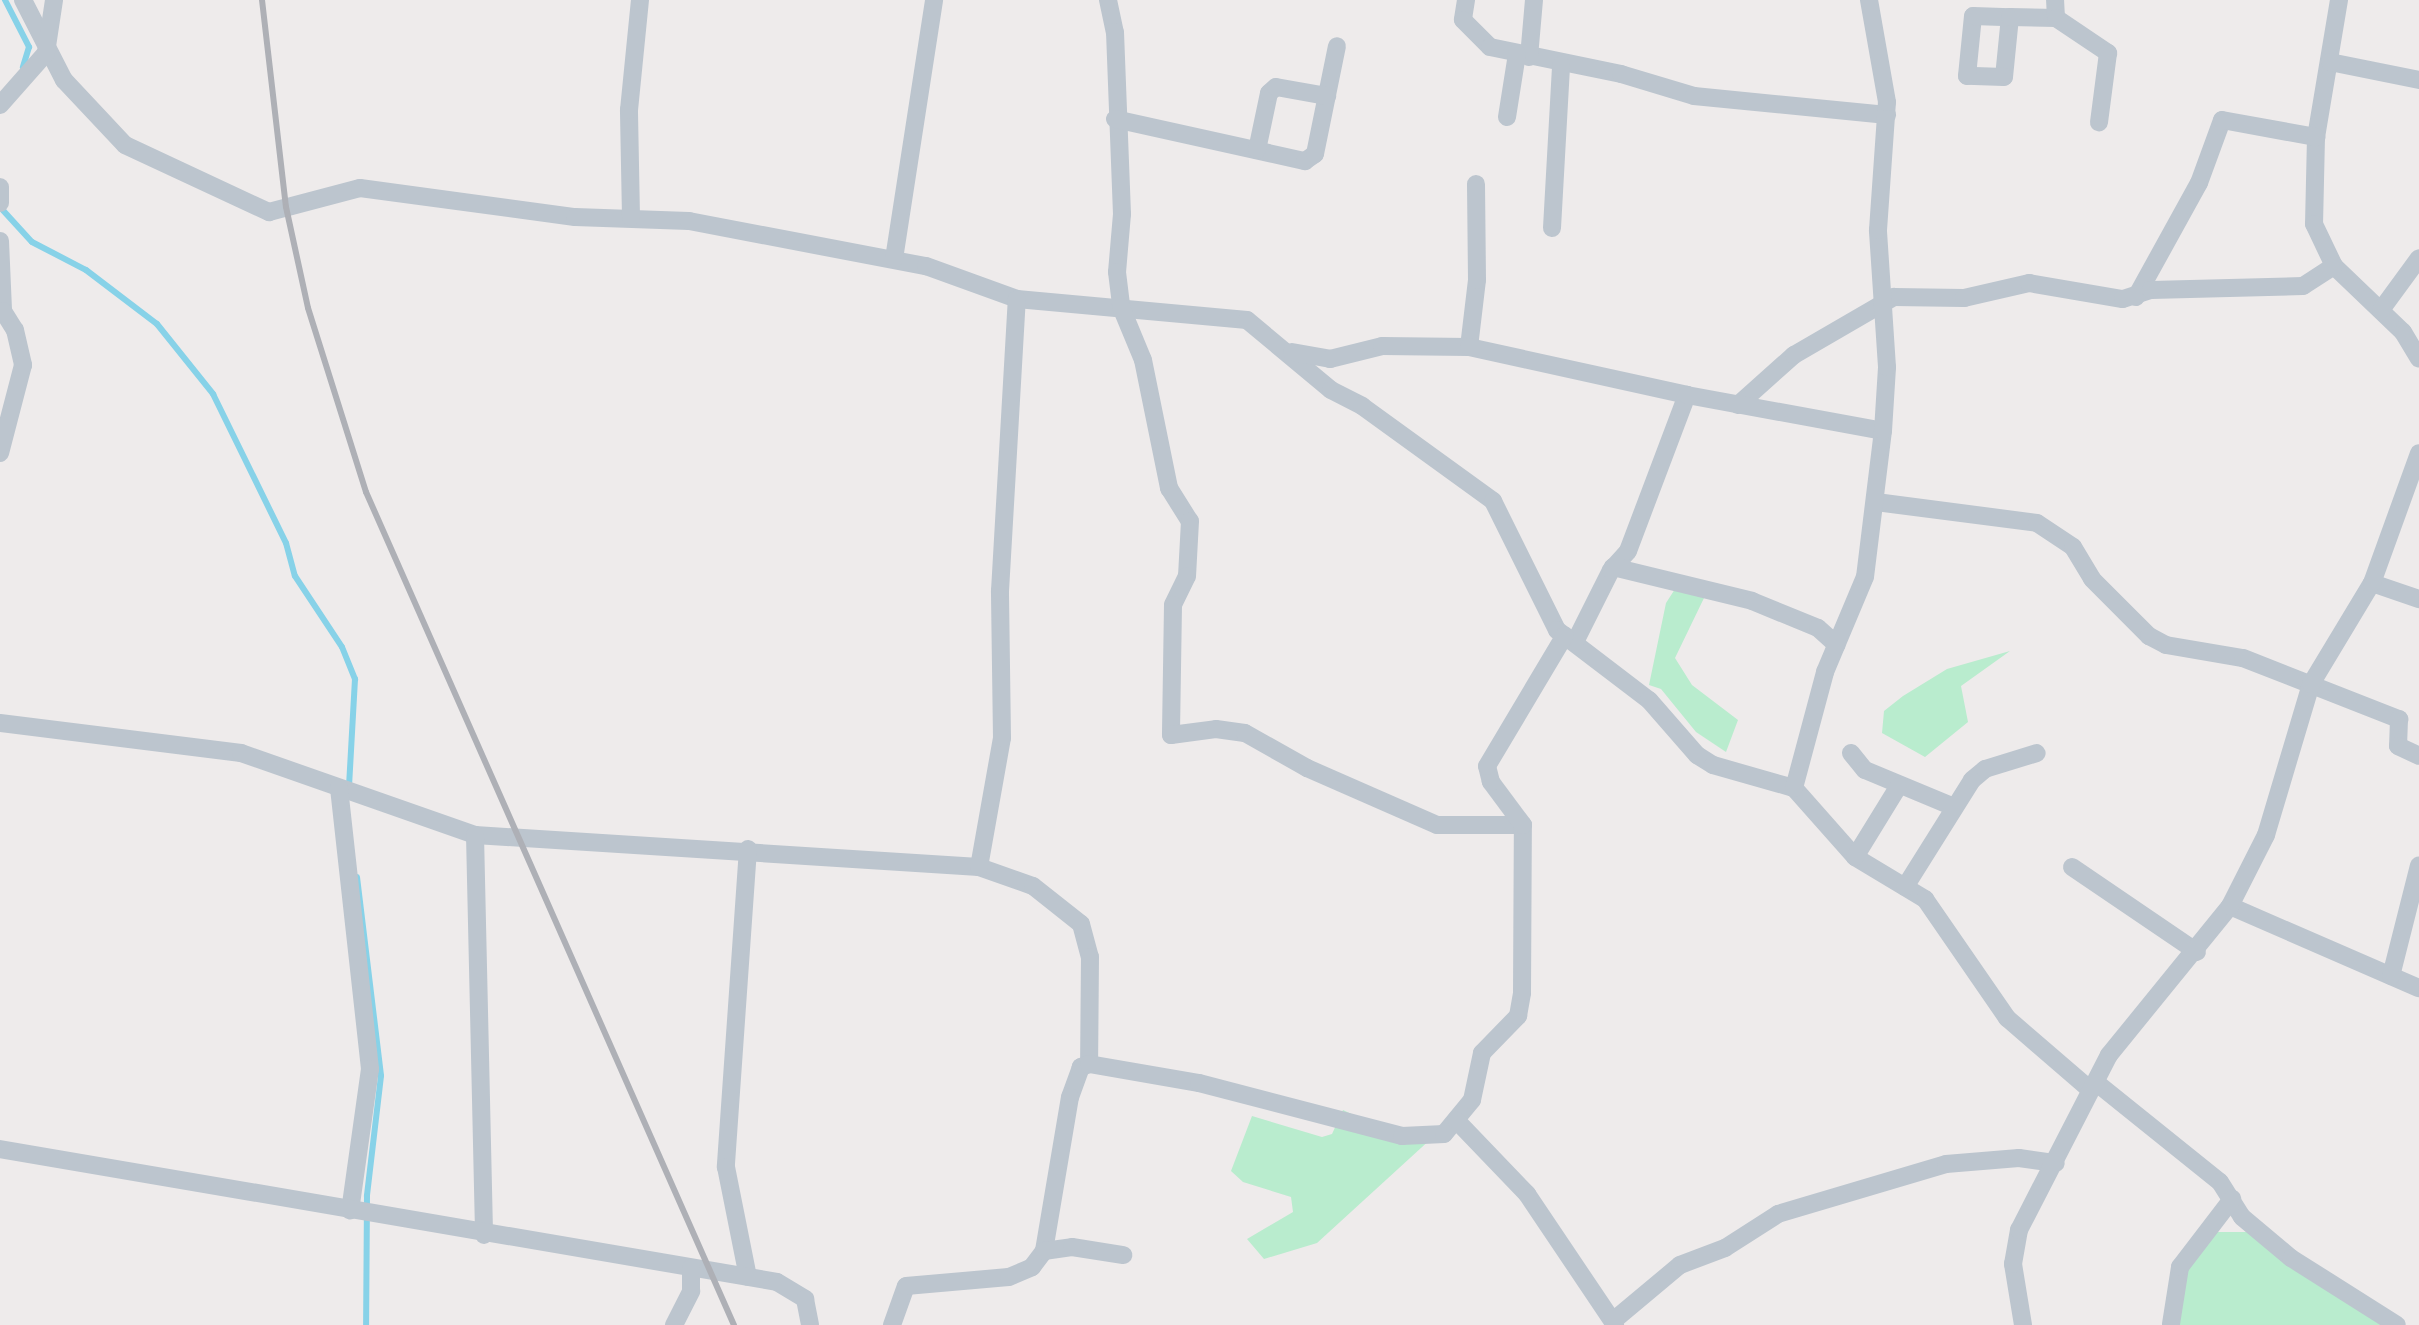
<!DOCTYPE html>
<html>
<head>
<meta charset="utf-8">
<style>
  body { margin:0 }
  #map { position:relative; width:2419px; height:1325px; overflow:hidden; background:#eeebeb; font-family:"Roboto Condensed",sans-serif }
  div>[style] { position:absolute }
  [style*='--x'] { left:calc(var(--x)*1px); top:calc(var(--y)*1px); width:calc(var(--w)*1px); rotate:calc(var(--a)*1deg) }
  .green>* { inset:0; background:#b9ecce }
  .stream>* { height:6px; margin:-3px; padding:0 3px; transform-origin:3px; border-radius:3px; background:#87d2e8 }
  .minor>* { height:18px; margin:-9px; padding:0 9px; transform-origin:9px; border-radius:9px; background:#bcc5ce }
  .rail>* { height:6px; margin:-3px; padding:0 3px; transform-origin:3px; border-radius:3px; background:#aeb0b6 }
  span { translate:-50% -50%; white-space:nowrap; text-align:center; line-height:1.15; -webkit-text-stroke:10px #fff; paint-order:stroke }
</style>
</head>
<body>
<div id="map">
  <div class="green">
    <i style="clip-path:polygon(1675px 589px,1704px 598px,1675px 658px,1692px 685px,1738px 720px,1726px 752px,1696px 732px,1661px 689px,1649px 685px,1666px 603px)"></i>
    <i style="clip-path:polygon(2010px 651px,1961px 686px,1968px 722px,1925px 757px,1882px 733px,1884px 711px,1903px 696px,1947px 669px)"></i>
    <i style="clip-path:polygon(1343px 1110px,1379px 1127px,1433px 1137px,1317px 1243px,1264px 1259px,1247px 1239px,1293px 1212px,1291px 1197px,1243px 1182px,1231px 1171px,1252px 1116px,1322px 1137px,1332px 1134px)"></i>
    <i style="clip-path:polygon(2216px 1232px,2249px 1232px,2388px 1325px,2179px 1325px,2182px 1273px)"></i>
  </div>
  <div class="stream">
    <i style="--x:5;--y:0;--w:53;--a:62.9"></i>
    <i style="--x:29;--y:47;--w:21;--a:107"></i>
    <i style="--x:0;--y:207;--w:47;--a:47.6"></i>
    <i style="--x:32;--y:242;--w:61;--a:27.4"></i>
    <i style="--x:86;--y:270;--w:89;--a:37.3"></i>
    <i style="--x:157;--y:324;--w:90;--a:51.3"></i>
    <i style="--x:213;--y:394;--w:166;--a:63.9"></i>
    <i style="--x:286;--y:543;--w:34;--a:75"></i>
    <i style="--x:295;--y:576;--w:85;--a:56.5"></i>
    <i style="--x:342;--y:647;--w:35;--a:68"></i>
    <i style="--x:355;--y:679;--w:108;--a:93.2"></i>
    <i style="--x:357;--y:877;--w:200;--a:83.1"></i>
    <i style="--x:381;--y:1076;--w:121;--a:96.7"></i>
    <i style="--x:367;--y:1196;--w:129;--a:90.4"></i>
  </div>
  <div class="minor">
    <i style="--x:23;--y:0;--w:90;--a:62.9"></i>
    <i style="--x:64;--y:80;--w:89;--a:46.8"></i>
    <i style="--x:125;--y:145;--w:159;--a:25"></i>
    <i style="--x:269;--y:212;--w:94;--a:-14.8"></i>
    <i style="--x:360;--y:188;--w:217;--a:7.7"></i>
    <i style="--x:575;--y:217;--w:114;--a:2"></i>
    <i style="--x:689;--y:221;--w:241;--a:10.8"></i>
    <i style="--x:926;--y:266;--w:97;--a:19.9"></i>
    <i style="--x:1017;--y:299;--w:231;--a:5.2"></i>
    <i style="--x:1247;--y:320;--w:109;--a:39.8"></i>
    <i style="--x:1331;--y:390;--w:35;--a:27"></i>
    <i style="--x:1362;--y:406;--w:162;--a:35.9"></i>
    <i style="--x:1493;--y:501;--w:144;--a:63.6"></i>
    <i style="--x:1557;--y:630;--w:116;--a:37.3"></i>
    <i style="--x:1649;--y:700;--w:73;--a:48.9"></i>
    <i style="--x:1697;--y:755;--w:19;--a:32"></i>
    <i style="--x:1713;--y:765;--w:84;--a:15.9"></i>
    <i style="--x:1794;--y:788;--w:92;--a:48.5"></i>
    <i style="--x:1855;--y:857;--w:82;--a:31"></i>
    <i style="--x:1925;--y:899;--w:145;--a:55.4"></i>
    <i style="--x:2007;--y:1018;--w:107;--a:40.8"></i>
    <i style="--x:1108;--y:0;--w:33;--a:78"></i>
    <i style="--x:1115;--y:32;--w:182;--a:87.8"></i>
    <i style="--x:1122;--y:214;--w:58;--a:94.9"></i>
    <i style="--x:1117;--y:272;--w:35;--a:83"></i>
    <i style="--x:1121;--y:307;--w:57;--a:67.5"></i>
    <i style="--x:1143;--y:360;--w:131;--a:78.5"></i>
    <i style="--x:1169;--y:488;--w:39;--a:58"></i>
    <i style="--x:1190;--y:521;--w:55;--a:93.1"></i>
    <i style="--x:1187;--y:576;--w:32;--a:116"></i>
    <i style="--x:1173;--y:605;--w:130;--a:90.9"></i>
    <i style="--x:1171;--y:735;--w:45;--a:-7.6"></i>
    <i style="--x:1216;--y:729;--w:29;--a:8"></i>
    <i style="--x:1245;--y:733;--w:71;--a:29.4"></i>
    <i style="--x:1307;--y:768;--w:142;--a:23.7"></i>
    <i style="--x:1437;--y:825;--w:86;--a:0"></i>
    <i style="--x:1466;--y:0;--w:20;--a:99"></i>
    <i style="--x:1463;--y:20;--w:38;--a:45"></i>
    <i style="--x:1490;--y:47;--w:134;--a:11.6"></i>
    <i style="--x:1621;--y:74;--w:76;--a:16.8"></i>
    <i style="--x:1694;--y:96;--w:194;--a:5.6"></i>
    <i style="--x:2339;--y:0;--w:139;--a:99.5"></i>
    <i style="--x:2316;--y:137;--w:87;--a:91.3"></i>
    <i style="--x:2314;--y:224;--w:47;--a:64.5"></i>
    <i style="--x:2334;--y:266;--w:95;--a:43.7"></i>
    <i style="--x:2403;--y:332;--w:31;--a:59"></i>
    <i style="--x:2010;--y:17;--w:60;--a:95.7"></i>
    <i style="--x:2004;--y:77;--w:37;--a:-178"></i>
    <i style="--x:1967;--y:76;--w:60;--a:-84.3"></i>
    <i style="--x:1973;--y:16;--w:37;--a:2"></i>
    <i style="--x:2010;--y:17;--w:46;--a:1.2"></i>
    <i style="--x:2056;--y:18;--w:18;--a:-93"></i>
    <i style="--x:2056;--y:18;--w:63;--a:33.9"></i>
    <i style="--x:2108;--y:53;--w:70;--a:97.4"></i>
    <i style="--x:1529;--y:57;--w:57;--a:-85"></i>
    <i style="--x:2330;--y:62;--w:91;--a:11.4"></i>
    <i style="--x:0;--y:105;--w:69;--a:-48.5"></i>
    <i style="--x:46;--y:53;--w:54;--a:-81.4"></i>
    <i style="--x:1507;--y:117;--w:64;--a:-81"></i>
    <i style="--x:1115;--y:119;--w:195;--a:12.5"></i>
    <i style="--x:1305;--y:161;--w:12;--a:-35"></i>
    <i style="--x:1315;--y:154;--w:110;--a:-78.5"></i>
    <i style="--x:1257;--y:150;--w:58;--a:-78.1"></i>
    <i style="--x:1269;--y:93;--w:9;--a:-41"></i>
    <i style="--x:1276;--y:87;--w:52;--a:10"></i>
    <i style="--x:0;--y:187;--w:16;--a:90"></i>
    <i style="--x:631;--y:217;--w:107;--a:-91.1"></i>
    <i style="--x:629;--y:110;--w:111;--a:-84.3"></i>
    <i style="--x:1552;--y:228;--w:163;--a:-86.8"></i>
    <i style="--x:0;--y:241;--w:70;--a:87.5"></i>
    <i style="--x:3;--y:311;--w:22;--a:58"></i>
    <i style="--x:15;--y:330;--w:36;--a:77"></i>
    <i style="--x:23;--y:365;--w:91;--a:104.6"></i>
    <i style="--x:894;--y:259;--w:262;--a:-81.2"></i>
    <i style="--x:2136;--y:297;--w:130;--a:-61.1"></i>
    <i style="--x:2199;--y:183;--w:67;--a:-69.9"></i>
    <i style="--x:2222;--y:120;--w:96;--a:10.3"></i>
    <i style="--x:2381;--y:310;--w:64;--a:-53.8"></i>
    <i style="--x:1469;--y:347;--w:67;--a:-83.2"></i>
    <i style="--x:1477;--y:280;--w:96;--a:-90.6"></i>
    <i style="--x:1292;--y:352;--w:39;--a:10"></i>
    <i style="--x:1330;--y:359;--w:54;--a:-14"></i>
    <i style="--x:1382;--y:346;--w:87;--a:0.7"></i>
    <i style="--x:1469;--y:347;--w:223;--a:12.4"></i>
    <i style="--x:1738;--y:405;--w:75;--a:-41.8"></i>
    <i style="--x:1794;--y:355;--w:116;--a:-30.1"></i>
    <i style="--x:1894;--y:297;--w:70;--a:0.8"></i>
    <i style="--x:1964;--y:298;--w:67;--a:-13"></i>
    <i style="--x:2029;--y:283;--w:95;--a:9.7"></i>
    <i style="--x:2123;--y:299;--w:29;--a:-18"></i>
    <i style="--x:2151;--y:290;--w:152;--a:-1.5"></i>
    <i style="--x:2303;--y:286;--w:37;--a:-33"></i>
    <i style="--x:1876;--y:502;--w:162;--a:7.4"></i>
    <i style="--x:2037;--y:523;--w:43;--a:33.7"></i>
    <i style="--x:2073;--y:547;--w:37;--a:59"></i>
    <i style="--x:2092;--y:579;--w:81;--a:45"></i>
    <i style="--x:2149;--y:636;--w:19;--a:28"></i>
    <i style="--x:2166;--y:645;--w:78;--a:9.6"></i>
    <i style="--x:2243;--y:658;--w:168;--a:21.4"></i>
    <i style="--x:2399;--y:719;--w:27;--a:92"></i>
    <i style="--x:2398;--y:746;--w:23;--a:25"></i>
    <i style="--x:1613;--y:567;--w:143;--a:13.7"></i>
    <i style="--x:1752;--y:601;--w:71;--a:22.2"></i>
    <i style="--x:1818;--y:628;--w:25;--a:42"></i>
    <i style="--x:2372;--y:583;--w:50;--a:18.8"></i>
    <i style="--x:1575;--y:642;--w:80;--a:-63.4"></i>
    <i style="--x:1611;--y:570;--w:25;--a:-48"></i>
    <i style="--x:1628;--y:551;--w:167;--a:-69.3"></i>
    <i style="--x:1687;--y:395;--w:199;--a:10.4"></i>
    <i style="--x:0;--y:723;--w:243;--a:7.1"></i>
    <i style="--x:241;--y:753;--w:248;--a:19.3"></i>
    <i style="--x:475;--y:835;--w:505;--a:3.63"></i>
    <i style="--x:979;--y:867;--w:57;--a:19.4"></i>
    <i style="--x:1033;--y:886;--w:61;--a:38.4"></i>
    <i style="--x:1081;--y:924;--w:34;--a:75"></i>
    <i style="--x:1090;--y:957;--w:107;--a:90.5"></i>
    <i style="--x:1089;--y:1064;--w:9;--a:159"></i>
    <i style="--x:1081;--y:1067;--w:32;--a:110"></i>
    <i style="--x:1070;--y:1097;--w:156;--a:99.6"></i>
    <i style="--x:1851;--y:753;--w:22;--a:51"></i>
    <i style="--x:1865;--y:770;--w:96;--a:22.6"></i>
    <i style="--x:339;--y:788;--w:283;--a:83.7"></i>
    <i style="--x:370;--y:1069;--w:143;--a:98"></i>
    <i style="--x:1794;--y:788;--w:120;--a:-75"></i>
    <i style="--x:1825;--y:672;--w:103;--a:-67.2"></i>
    <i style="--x:1865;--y:577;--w:147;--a:-83"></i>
    <i style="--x:1883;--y:431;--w:64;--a:-86.4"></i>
    <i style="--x:1887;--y:367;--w:137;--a:-93.8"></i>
    <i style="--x:1878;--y:230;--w:128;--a:-86"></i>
    <i style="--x:1887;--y:102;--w:104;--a:-100"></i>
    <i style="--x:475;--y:835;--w:400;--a:88.7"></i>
    <i style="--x:748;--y:849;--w:319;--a:94"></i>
    <i style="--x:726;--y:1167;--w:112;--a:78.7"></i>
    <i style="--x:1855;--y:857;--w:82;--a:-58.4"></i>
    <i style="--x:979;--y:867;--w:131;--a:-79.9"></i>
    <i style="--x:1002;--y:738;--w:147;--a:-90.8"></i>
    <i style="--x:1000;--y:591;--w:292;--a:-86.7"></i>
    <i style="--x:2072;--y:867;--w:151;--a:34.2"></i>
    <i style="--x:1905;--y:887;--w:126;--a:-57.9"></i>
    <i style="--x:1972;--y:780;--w:17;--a:-40"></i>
    <i style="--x:1985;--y:769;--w:54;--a:-17.1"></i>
    <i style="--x:2230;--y:906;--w:206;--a:23.5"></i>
    <i style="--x:2391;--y:976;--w:114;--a:-75.8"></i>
    <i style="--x:1089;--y:1064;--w:112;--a:9.8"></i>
    <i style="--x:1199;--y:1083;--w:210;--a:14.6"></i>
    <i style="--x:1402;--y:1136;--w:42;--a:-2.7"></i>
    <i style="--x:1444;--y:1134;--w:44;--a:-50.5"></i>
    <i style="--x:1472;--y:1100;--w:48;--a:-78"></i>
    <i style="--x:1482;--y:1053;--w:52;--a:-45.8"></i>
    <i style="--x:1518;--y:1016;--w:23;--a:-80"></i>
    <i style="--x:1522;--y:993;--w:168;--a:-89.7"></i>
    <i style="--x:1523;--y:825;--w:54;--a:-126.7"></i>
    <i style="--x:1491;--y:782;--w:16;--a:-104"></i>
    <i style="--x:1487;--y:766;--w:152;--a:-59.2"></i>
    <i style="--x:2098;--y:1084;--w:156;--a:38.8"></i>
    <i style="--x:2220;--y:1182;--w:41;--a:57.8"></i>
    <i style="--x:2242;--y:1217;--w:64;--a:39.9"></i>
    <i style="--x:2291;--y:1258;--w:125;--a:32.3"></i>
    <i style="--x:1456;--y:1120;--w:103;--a:46.2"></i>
    <i style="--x:1527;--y:1194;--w:158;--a:56.1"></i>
    <i style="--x:0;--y:1149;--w:788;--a:9.71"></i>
    <i style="--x:777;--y:1282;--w:33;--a:31"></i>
    <i style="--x:805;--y:1299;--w:26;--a:79"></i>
    <i style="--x:1613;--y:1321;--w:87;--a:-39.9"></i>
    <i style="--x:1680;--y:1265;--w:48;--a:-20.7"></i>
    <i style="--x:1725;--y:1248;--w:63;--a:-32.7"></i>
    <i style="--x:1778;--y:1214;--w:175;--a:-16.6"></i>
    <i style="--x:1946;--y:1164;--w:73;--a:-4.7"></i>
    <i style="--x:2019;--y:1158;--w:37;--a:8"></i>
    <i style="--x:2171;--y:1324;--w:58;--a:-81"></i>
    <i style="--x:2180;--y:1267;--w:86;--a:-52.6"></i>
    <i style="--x:674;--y:1325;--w:38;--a:-63"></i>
    <i style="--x:691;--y:1291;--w:23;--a:-90"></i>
    <i style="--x:892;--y:1325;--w:41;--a:-70.3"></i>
    <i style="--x:906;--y:1286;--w:103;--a:-5"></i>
    <i style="--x:1009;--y:1277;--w:25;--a:-23"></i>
    <i style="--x:1032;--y:1267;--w:20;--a:-53"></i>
    <i style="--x:1044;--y:1251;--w:28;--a:-8"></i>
    <i style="--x:1072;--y:1247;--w:52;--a:8.9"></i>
    <i style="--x:2023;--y:1325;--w:62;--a:-99.3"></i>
    <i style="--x:2013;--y:1264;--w:35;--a:-80"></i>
    <i style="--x:2019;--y:1230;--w:197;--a:-62.8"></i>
    <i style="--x:2109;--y:1055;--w:192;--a:-50.9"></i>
    <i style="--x:2230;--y:906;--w:80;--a:-63.1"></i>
    <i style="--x:2266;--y:835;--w:158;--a:-73.4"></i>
    <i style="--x:2311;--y:684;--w:118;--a:-58.9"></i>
    <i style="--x:2372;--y:583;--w:138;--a:-70.1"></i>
  </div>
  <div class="rail">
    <i style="--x:262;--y:0;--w:208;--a:83.4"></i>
    <i style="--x:286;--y:207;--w:103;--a:77.7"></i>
    <i style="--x:308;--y:308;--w:193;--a:72.5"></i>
    <i style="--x:366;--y:492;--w:911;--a:66.17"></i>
  </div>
</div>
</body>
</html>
